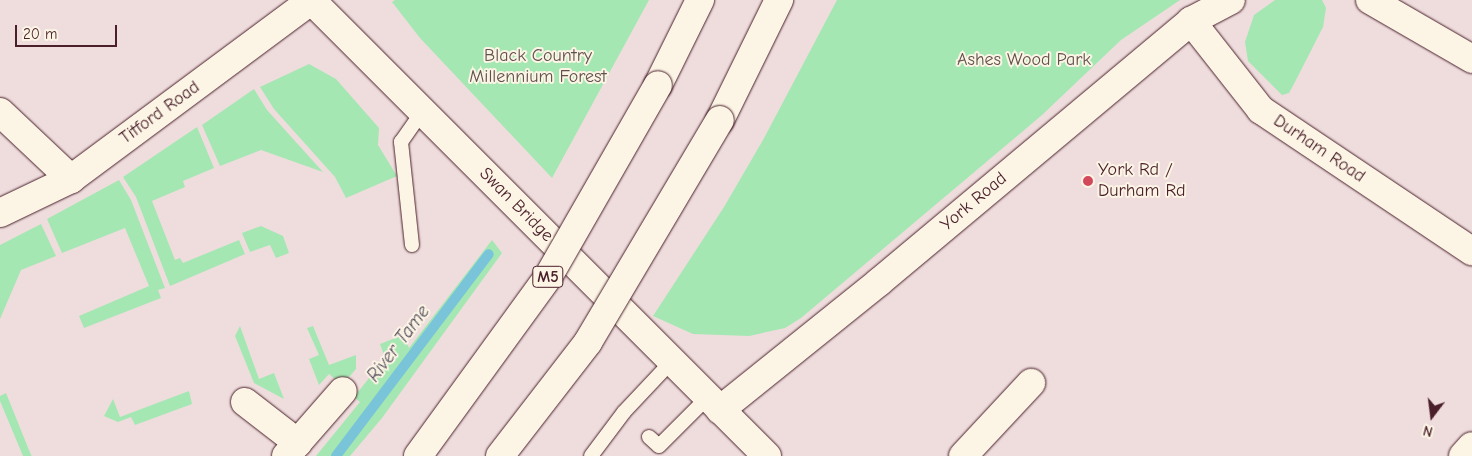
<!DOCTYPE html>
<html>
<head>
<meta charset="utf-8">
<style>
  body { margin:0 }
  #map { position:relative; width:1472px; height:456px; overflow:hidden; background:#efdddd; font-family:"Comic Neue",sans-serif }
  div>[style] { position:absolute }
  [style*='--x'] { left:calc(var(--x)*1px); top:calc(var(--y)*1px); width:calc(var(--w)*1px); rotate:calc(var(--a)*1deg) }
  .green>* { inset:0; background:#a4e7b2 }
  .stream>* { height:10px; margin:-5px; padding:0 5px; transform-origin:5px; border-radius:5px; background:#79c4d9 }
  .roads { filter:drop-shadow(0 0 1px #4a1f2b) drop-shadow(0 0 1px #4a1f2b) }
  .service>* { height:14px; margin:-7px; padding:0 7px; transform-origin:7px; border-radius:7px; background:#fcf5e5 }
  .minor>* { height:28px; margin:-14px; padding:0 14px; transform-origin:14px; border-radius:14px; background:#fcf5e5 }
  .tertiary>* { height:28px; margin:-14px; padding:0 14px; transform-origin:14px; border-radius:14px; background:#fcf5e5 }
  .motorway>* { height:28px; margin:-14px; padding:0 14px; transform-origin:14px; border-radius:14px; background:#fcf5e5 }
  .bridges { filter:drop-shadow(0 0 1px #4a1f2b) drop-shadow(0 0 1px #4a1f2b) }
  .motorway-bridge>* { height:28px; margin:-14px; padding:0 14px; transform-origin:14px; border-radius:14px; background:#fcf5e5 }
  .dots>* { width:14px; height:14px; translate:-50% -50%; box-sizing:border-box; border:2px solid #fcf5e5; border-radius:50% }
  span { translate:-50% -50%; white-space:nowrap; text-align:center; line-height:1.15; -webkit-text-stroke:4px #fcf5e5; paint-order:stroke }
  .shield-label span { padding:1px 4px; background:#fcf5e5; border:1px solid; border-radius:4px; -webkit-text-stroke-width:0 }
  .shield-label { font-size:16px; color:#4a1f2b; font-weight:700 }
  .park-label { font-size:18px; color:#60514d }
  .street-label { font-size:18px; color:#4a1f2b }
  .poi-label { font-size:18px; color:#4a1f2b }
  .left { translate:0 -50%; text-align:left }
  .water-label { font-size:19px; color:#58515f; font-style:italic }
  .north { position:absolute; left:1407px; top:391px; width:50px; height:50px; -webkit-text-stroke:4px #fcf5e5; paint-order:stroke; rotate:195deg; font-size:14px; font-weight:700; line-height:20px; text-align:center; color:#4a1f2b }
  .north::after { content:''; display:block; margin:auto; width:18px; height:22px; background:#4a1f2b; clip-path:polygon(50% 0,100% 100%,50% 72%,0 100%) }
  .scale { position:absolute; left:15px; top:25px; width:102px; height:22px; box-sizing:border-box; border:2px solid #4a1f2b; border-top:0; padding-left:6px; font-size:15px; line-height:18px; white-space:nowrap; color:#4a1f2b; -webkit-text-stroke:4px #fcf5e5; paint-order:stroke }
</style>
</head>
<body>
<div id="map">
  <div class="green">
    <i style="clip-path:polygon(395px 0,649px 0,552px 178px,420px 38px,392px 2px)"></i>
    <i style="clip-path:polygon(837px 0,1180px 0,1121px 40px,1042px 115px,801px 318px,785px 328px,749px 336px,693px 334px,653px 316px,724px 207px,763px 140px)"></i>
    <i style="clip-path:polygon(1275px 0,1322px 0,1326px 8px,1323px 27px,1295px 82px,1289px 93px,1282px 95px,1248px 61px,1245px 42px,1254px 15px)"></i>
    <i style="clip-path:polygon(309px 64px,336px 79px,379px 128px,378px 145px,397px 176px,346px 198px,335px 177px,274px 109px,260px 87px)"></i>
    <i style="clip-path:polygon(254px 89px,267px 110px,323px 172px,261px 150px,220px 166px,202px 125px)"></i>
    <i style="clip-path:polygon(197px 127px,214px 168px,183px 181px,185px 187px,152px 201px,175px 260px,180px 258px,183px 263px,239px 240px,245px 254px,170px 286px,136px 197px,123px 177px)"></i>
    <i style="clip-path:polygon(119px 180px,131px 200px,165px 288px,158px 290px,161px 298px,84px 328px,79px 316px,149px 286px,125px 228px,62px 253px,47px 219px)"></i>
    <i style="clip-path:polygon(41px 224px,56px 256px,21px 270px,0 319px,0 245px)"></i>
    <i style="clip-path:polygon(261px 226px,283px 236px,289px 253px,276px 258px,270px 245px,250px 252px,242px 233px)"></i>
    <i style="clip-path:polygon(492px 240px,502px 253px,382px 418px,350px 456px,316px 456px,360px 402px,354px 397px,385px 358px,380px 344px,403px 335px,409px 348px)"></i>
    <i style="clip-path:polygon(240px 326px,259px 379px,274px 373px,284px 399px,254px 383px,235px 336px)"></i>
    <i style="clip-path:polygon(313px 326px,329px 365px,356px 355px,356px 369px,342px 385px,329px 374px,319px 385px,309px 359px,319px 355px,307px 328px)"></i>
    <i style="clip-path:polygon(189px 391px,192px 404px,135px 425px,131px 417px,118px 422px,104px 416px,113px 399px,120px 417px)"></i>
    <i style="clip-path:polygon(6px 393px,31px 455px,32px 456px,23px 456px,0 401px,0 396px)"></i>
  </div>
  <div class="stream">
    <i style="--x:336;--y:456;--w:253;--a:-52.9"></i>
  </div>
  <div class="roads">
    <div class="service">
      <i style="--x:412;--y:245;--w:104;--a:-96.1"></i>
      <i style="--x:401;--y:142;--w:37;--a:-55"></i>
      <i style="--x:649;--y:437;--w:13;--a:42"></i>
      <i style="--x:659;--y:446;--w:69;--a:-45"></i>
      <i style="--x:591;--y:456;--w:55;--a:-53.1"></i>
      <i style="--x:624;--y:412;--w:70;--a:-46.7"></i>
    </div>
    <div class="minor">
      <i style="--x:1370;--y:0;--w:118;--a:30"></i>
      <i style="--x:1191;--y:21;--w:113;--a:51.8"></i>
      <i style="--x:1261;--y:110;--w:254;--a:33.8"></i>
      <i style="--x:0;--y:112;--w:98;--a:43.3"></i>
      <i style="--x:245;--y:402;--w:67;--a:37.7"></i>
      <i style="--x:720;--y:410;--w:204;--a:-38.8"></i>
      <i style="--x:879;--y:282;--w:407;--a:-39.9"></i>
      <i style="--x:1191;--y:21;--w:45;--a:-27.7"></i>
      <i style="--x:286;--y:456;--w:86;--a:-48.8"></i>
      <i style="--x:963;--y:456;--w:100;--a:-47"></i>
      <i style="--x:1463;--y:456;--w:13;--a:-48"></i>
    </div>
    <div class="tertiary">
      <i style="--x:311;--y:0;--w:645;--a:45"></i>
      <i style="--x:0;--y:213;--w:79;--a:-25.6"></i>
      <i style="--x:71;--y:179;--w:299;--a:-36.6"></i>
    </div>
    <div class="motorway">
      <i style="--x:658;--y:85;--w:95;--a:-63.7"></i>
      <i style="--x:720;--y:120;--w:134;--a:-63.8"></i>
    </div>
  </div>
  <div class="bridges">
    <div class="motorway-bridge">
      <i style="--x:418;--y:456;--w:221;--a:-54"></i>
      <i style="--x:548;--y:277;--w:221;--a:-60.2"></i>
      <i style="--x:500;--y:456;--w:144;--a:-52.3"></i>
      <i style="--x:588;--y:342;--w:258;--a:-59.3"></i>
    </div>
  </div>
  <div class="dots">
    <i style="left:1088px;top:181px;background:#d1495b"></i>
  </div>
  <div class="shield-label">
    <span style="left:548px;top:277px">M5</span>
  </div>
  <div class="park-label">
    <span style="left:538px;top:67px">Black Country<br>Millennium Forest</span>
    <span style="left:1024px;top:60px">Ashes Wood Park</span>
  </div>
  <div class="street-label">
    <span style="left:160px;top:113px;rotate:-36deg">Titford Road</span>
    <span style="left:1319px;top:149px;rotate:34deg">Durham Road</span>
    <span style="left:974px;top:202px;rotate:-40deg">York Road</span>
    <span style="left:516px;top:205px;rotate:45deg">Swan Bridge</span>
  </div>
  <div class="poi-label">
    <span class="left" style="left:1098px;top:181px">York Rd /<br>Durham Rd</span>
  </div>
  <div class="water-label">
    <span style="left:399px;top:344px;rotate:-53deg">River Tame</span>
  </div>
  <div class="north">N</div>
  <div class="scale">20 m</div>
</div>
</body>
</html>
